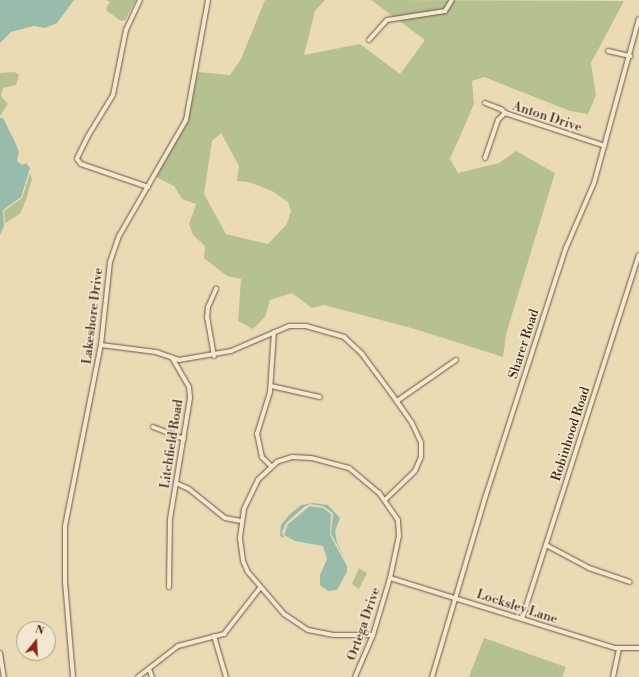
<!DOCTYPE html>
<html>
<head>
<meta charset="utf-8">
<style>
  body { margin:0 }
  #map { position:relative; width:639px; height:677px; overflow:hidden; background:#ebdbb5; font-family:"Libre Bodoni",serif }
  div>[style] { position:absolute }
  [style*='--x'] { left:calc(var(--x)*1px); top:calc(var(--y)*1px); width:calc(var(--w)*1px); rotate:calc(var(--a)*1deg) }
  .green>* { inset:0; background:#b5c190 }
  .water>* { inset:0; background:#9ba }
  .roads { filter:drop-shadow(0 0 1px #6c5640) drop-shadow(0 0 1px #6c5640) }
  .minor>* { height:4px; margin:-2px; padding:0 2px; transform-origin:2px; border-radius:2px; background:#f2e8cf }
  span { translate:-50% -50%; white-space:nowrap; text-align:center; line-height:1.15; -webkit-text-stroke:3px #f2e8cf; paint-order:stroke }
  .street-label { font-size:13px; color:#422919 }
  .north { position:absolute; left:16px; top:621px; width:40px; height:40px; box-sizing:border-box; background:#f2e8cf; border:1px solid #ac9c86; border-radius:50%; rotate:18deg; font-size:11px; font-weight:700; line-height:16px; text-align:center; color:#422919 }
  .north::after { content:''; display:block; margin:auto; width:14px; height:18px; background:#8f2418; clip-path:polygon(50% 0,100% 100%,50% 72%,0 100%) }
</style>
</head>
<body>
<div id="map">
  <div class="green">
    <i style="clip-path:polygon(106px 0,136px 0,125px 20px,121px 21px,107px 11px,106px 8px,110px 2px)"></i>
    <i style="clip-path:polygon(evenodd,265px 0,325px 0,315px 11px,304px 55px,360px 44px,400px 74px,425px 40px,371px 0,624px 1px,591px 63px,596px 95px,588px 114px,570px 111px,484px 77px,472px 81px,474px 104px,450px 159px,458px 173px,499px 163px,516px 151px,555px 173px,506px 334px,503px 357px,415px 329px,324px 305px,312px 308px,292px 293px,270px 300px,265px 317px,253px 329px,238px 321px,241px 279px,227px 276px,204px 258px,205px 246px,193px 235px,189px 224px,196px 204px,182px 199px,174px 186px,156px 177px,188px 121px,198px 72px,230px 75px,241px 59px,265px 0,221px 133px,239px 166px,237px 181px,249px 182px,272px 191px,288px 202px,291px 211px,287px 224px,268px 244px,226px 234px,204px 194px,212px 141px,221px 133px)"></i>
    <i style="clip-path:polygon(15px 72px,19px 75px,16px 85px,3px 88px,1px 96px,8px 104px,0 116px,0 73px)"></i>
    <i style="clip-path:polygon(30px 173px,32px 179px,26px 200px,20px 214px,5px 223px,4px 211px,22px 198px)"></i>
    <i style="clip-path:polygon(359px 568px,367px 573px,359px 589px,352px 584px)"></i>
    <i style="clip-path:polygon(484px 638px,566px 667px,562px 677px,469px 677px)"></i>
  </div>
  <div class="water">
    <i style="clip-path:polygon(0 0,74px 0,57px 23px,45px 28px,34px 26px,11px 32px,0 43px)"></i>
    <i style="clip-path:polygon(0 118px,3px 118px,15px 142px,19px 152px,17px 161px,22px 165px,26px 163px,30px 168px,21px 197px,3px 210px,4px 226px,0 235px)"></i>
    <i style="clip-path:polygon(314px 503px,328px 505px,340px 518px,335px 531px,337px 543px,346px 561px,331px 534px,333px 513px,323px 506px,310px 504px,304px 507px,286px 523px,282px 532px,284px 538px,280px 536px,281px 525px,289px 515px,301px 505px)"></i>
    <i style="clip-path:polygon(310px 506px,323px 508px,331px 514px,330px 535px,347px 566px,347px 572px,337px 590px,328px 591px,320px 585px,320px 575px,327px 559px,323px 546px,295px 541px,284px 535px,288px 524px)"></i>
  </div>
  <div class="roads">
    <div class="minor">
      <i style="--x:140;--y:0;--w:33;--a:115"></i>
      <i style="--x:126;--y:30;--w:66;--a:101.3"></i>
      <i style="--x:113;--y:95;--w:48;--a:121.4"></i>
      <i style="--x:88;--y:136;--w:25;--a:116"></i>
      <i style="--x:77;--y:159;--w:6;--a:51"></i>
      <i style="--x:81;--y:164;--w:71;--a:18.9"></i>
      <i style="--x:369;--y:40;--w:27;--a:-48"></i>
      <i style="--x:387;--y:20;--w:59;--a:-8.8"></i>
      <i style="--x:445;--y:11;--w:13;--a:-58"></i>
      <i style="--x:608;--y:51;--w:23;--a:13"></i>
      <i style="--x:485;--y:103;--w:17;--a:21"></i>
      <i style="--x:501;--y:109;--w:6;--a:45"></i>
      <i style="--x:505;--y:113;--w:105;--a:18.3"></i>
      <i style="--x:485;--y:158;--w:40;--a:-71.1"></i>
      <i style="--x:498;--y:120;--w:10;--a:-45"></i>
      <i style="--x:101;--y:345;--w:55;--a:7.3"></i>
      <i style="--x:156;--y:352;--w:24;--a:19"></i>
      <i style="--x:179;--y:360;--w:53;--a:-9.8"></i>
      <i style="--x:231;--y:351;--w:63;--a:-23.3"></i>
      <i style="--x:289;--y:326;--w:17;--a:0"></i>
      <i style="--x:306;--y:326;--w:40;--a:16"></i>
      <i style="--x:344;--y:337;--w:25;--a:43"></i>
      <i style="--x:362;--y:354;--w:49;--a:53.4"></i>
      <i style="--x:391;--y:393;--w:37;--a:55"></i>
      <i style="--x:412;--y:423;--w:21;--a:65"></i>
      <i style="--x:421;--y:442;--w:15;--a:90"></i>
      <i style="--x:421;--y:457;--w:15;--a:113"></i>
      <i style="--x:415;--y:471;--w:42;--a:136"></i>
      <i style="--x:214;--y:356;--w:39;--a:-100"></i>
      <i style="--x:207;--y:318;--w:11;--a:-85"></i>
      <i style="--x:208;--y:307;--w:20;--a:-66"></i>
      <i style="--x:271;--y:386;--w:50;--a:12.7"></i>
      <i style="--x:397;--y:401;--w:72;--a:-34.8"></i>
      <i style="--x:153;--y:427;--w:33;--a:21"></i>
      <i style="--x:271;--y:466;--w:13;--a:-135"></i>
      <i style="--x:262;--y:457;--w:24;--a:-102"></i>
      <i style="--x:257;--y:434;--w:44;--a:-72.8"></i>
      <i style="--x:270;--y:392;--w:60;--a:-86.2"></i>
      <i style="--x:176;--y:483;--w:14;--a:25"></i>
      <i style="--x:189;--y:489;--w:46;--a:38.9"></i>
      <i style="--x:225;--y:518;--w:16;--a:11"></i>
      <i style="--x:546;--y:545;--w:49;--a:28.1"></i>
      <i style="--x:589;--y:568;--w:43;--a:18.9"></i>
      <i style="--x:390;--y:578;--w:236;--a:17.3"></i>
      <i style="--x:615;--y:648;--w:24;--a:0"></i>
      <i style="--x:169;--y:587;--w:68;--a:-89.2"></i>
      <i style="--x:170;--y:519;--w:123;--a:-80.6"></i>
      <i style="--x:190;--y:398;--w:11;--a:-95"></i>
      <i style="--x:189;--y:387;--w:34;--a:-120"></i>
      <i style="--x:522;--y:619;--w:382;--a:-72.2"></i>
      <i style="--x:214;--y:636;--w:43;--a:73.7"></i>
      <i style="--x:0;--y:653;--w:24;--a:81"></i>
      <i style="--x:149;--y:669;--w:9;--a:69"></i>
      <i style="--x:73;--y:677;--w:96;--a:-94.8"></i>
      <i style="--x:65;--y:581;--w:55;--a:-90"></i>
      <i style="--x:65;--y:526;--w:185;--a:-78.8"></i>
      <i style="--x:101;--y:345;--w:83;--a:-83.8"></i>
      <i style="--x:110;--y:262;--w:28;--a:-71"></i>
      <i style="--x:119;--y:236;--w:134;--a:-60"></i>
      <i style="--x:186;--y:120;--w:122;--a:-79.6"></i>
      <i style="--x:138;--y:677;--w:51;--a:-37.8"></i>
      <i style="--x:178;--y:646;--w:48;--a:-14.6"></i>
      <i style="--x:224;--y:634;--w:58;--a:-52"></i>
      <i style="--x:355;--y:677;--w:46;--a:-66.8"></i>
      <i style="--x:373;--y:635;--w:59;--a:-73.4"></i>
      <i style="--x:390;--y:578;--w:43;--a:-77.9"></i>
      <i style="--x:399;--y:536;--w:16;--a:-94"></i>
      <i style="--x:398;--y:520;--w:33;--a:-125"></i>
      <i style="--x:379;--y:493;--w:39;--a:-140"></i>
      <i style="--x:349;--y:468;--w:39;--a:-165"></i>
      <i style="--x:311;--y:458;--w:19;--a:-177"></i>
      <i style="--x:292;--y:457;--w:16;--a:162"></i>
      <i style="--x:277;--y:462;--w:26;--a:137"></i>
      <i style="--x:258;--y:480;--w:32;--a:116"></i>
      <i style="--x:244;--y:509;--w:30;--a:98"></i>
      <i style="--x:240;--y:539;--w:22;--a:82"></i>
      <i style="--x:243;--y:561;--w:12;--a:66"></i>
      <i style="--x:248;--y:572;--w:55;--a:49.4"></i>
      <i style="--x:284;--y:614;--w:29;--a:34"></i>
      <i style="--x:308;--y:630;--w:26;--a:11"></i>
      <i style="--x:334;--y:635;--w:39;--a:0"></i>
      <i style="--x:432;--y:677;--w:190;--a:-73.5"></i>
      <i style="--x:486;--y:495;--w:260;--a:-72.1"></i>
      <i style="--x:566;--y:248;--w:71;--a:-66.7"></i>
      <i style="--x:594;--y:183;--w:170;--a:-74.7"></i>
      <i style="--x:613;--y:677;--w:29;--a:-78"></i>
    </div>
  </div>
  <div class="street-label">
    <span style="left:547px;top:117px;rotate:18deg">Anton Drive</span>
    <span style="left:93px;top:316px;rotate:-83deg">Lakeshore Drive</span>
    <span style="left:524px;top:344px;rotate:-72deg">Sharer Road</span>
    <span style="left:571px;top:434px;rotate:-72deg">Robinhood Road</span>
    <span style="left:172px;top:444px;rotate:-81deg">Litchfield Road</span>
    <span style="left:517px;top:607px;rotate:18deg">Locksley Lane</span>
    <span style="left:364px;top:624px;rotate:-71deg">Ortega Drive</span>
  </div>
  <div class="north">N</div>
</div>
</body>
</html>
